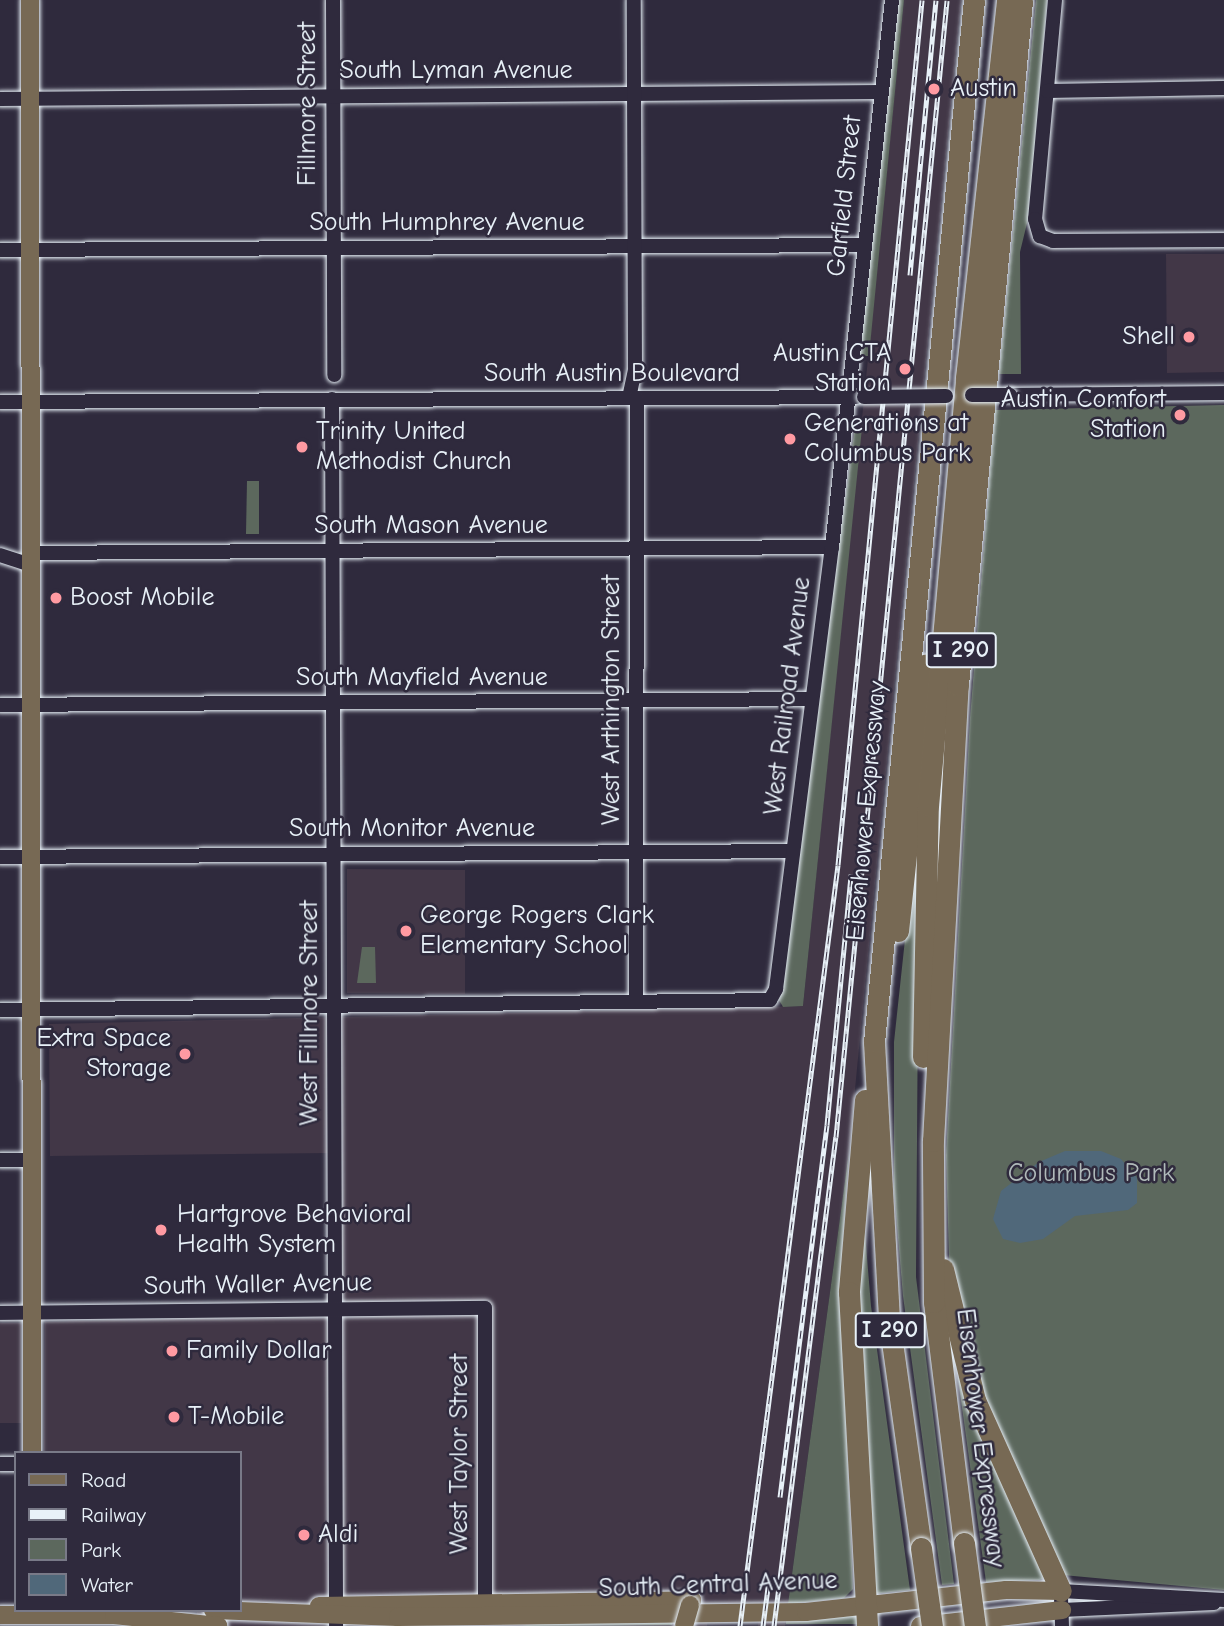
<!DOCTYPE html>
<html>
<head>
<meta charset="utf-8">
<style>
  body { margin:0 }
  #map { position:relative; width:1224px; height:1626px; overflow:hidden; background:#2f2a3d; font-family:"Comic Neue",sans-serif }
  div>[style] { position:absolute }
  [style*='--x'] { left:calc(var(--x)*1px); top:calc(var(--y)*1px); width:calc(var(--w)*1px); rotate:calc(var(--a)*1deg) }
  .built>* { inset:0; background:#423747 }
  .green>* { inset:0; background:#5c685d }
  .water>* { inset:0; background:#50687a }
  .roads { filter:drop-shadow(0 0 2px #e8f1f8) drop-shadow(0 0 2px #e8f1f8) }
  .minor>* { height:14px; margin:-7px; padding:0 7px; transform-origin:7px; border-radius:7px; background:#2f2a3d }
  .major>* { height:18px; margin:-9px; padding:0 9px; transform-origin:9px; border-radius:9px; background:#776954 }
  .highway>* { height:21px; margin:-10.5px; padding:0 10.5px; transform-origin:10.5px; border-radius:10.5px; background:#776954 }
  .rail>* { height:5px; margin-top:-2.5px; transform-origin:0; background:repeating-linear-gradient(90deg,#2f2a3d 0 8px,#e8f1f8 0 16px); box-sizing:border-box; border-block:2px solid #e8f1f8 }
  .bridges { filter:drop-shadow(0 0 2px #e8f1f8) drop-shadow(0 0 2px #e8f1f8) }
  .minor-bridge>* { height:14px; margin:-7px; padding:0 7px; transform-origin:7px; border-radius:7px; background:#2f2a3d }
  .major-bridge>* { height:18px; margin:-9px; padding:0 9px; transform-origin:9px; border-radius:9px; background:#776954 }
  .highway-bridge>* { height:21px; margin:-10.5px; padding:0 10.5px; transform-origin:10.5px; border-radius:10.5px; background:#776954 }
  .dots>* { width:19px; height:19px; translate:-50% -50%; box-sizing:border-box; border:4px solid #2f2a3d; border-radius:50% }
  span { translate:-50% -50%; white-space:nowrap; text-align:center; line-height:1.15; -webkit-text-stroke:5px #2f2a3d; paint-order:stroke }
  .shield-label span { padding:2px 5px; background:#2f2a3d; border:2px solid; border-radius:5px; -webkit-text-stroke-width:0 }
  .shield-label { font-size:24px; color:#e8f1f8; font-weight:700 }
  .street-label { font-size:26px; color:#e8f1f8 }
  .poi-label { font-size:26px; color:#e8f1f8 }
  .left { translate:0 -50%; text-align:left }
  .right { translate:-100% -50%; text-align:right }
  .park-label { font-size:26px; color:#b0baba }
  .legend { position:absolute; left:14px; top:1451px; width:228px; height:161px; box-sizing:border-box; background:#2f2a3d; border:2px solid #797a88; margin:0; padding:9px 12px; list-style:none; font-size:21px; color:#e8f1f8 }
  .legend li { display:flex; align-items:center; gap:14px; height:35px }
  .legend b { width:35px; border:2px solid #797a88 }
</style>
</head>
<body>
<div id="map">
  <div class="built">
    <i style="clip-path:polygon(904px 0,961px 0,849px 1151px,785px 1626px,758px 1626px,760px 1603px,710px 1604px,707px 1626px,197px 1626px,197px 1610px,240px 1610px,240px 1453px,44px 1453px,45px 1322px,325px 1314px,333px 1153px,50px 1156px,49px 1024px,803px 1006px)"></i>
    <i style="clip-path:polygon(1166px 254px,1224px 254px,1224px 372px,1167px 373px)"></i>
    <i style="clip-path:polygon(347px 869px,465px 870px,465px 994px,347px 993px)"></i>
    <i style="clip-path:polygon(0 1323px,21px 1323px,21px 1423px,0 1423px)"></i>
  </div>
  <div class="green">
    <i style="clip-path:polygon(898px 0,904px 0,869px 356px,859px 356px)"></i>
    <i style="clip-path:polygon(1036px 0,1047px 0,1029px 215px,1020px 252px,1021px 374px,999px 374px)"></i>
    <i style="clip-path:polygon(1224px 405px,1224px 1590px,1063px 1575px,1000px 1442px,958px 1325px,949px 1256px,946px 1155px,970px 718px,995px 410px)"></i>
    <i style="clip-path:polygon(856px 418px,863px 418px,803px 1006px,783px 1007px,779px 1000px)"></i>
    <i style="clip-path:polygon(247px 481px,259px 481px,259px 534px,246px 534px)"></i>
    <i style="clip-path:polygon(913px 865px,919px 865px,916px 1277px,954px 1584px,942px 1585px,903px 1296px,894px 1190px,894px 1042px)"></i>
    <i style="clip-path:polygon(362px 947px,375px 947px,376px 983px,357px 983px)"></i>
    <i style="clip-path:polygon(849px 1151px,840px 1284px,853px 1589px,844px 1598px,788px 1604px)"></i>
    <i style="clip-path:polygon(863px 1209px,871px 1306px,910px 1590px,872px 1594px,856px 1251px)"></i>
    <i style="clip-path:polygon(963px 1377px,1047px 1577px,1039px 1580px,986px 1582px,958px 1378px)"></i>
    <i style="clip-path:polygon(858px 1614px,858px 1624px,786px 1624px,786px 1619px)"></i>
    <i style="clip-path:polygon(672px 1621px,672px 1625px,519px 1626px,546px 1623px)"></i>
  </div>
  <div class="water">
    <i style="clip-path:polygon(1065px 1151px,1101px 1151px,1121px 1159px,1137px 1178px,1137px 1203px,1128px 1210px,1075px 1216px,1043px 1239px,1020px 1243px,1003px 1239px,993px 1219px,1001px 1191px,1039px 1162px)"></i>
  </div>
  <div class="roads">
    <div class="minor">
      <i style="--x:333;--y:0;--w:375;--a:89.8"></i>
      <i style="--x:1055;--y:0;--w:220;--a:95.2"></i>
      <i style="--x:1035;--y:219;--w:18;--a:74"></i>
      <i style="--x:1040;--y:236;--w:14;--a:21"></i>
      <i style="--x:1053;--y:241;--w:171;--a:-0.3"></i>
      <i style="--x:1047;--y:91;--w:177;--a:-1"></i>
      <i style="--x:0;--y:99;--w:881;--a:-0.46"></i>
      <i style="--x:0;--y:250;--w:864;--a:-0.33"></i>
      <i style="--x:1010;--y:395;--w:214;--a:-0.5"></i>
      <i style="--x:629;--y:398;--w:29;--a:-78"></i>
      <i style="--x:635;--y:370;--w:370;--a:-90.2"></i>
      <i style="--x:332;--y:399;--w:1227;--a:89.81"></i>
      <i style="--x:0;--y:402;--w:856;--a:-0.33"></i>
      <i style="--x:31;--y:553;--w:801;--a:-0.43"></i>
      <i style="--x:0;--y:555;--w:33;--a:18"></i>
      <i style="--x:0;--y:705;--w:812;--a:-0.42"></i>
      <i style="--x:0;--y:857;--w:793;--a:-0.43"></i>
      <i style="--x:636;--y:1002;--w:604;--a:-89.91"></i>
      <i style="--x:0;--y:1010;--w:770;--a:-0.74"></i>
      <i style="--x:770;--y:1000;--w:13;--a:-61"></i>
      <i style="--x:776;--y:989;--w:446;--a:-82.8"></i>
      <i style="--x:832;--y:547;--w:550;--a:-83.74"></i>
      <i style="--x:0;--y:1160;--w:32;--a:0"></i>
      <i style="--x:0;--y:1313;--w:485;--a:-0.6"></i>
      <i style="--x:485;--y:1308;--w:293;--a:90"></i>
      <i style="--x:0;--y:1464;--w:16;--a:0"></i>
      <i style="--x:1062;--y:1610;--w:152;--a:-2.6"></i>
      <i style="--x:1062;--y:1626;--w:35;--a:-92"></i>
      <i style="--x:1061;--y:1591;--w:163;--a:3.2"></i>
    </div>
    <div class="major">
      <i style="--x:30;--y:0;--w:1453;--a:89.92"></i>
      <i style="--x:319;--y:1606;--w:373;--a:-0.9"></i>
      <i style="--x:692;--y:1600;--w:5;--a:112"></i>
      <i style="--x:213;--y:1610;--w:185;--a:2.2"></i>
      <i style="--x:398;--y:1617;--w:408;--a:-0.7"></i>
      <i style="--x:806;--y:1612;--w:201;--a:-6.3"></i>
      <i style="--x:1006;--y:1590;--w:55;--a:1"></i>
      <i style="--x:0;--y:1615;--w:114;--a:0"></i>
      <i style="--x:114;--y:1615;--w:105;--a:6"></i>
      <i style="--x:920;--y:1626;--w:143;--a:-6.4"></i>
    </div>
    <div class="highway">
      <i style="--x:898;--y:931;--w:268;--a:-84"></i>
      <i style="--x:923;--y:1057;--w:251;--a:-88.9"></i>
      <i style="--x:928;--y:806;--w:430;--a:-84.9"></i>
      <i style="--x:966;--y:378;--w:380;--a:-83.8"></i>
      <i style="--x:865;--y:1100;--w:193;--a:94.8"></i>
      <i style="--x:849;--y:1292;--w:334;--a:86.9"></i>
      <i style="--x:943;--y:1269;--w:135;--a:76.3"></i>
      <i style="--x:975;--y:1400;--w:209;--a:65.8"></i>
      <i style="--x:964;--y:1543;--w:243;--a:-97.1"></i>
      <i style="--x:934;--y:1302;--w:161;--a:-90.4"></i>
      <i style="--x:933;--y:1141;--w:457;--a:-86.9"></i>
      <i style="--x:958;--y:685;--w:688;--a:-84.66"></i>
      <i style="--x:921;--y:1548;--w:231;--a:-98"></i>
      <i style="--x:889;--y:1319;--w:277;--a:-93.1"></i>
      <i style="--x:874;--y:1042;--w:1047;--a:-84.52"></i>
    </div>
  </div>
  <div class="rail">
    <i style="--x:910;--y:275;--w:276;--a:-84.6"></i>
    <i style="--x:780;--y:1497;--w:375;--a:-82.8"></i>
    <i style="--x:827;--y:1125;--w:252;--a:-84.5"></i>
    <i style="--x:740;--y:1626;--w:767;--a:-82.66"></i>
    <i style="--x:838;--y:865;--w:869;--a:-84.45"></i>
    <i style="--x:763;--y:1626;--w:46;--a:-82.6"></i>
    <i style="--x:774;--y:1626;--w:493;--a:-82.8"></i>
    <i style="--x:836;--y:1137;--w:1142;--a:-84.42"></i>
  </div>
  <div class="bridges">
    <div class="minor-bridge">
      <i style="--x:972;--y:395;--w:38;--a:0"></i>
      <i style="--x:864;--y:397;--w:82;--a:-0.7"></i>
    </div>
    <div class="major-bridge">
      <i style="--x:684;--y:1626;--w:22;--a:-74"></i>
    </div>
    <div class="highway-bridge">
      <i style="--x:964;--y:1543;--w:84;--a:82.5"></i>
      <i style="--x:921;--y:1548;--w:79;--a:82"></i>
    </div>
  </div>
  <div class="dots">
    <i style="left:934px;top:89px;background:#ff9aa2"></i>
    <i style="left:1189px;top:337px;background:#ff9aa2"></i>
    <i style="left:905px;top:369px;background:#ff9aa2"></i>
    <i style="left:1180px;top:415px;background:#ff9aa2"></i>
    <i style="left:790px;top:439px;background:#ff9aa2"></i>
    <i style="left:302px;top:447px;background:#ff9aa2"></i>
    <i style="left:56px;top:598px;background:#ff9aa2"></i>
    <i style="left:406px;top:931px;background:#ff9aa2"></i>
    <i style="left:185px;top:1054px;background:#ff9aa2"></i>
    <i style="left:161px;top:1230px;background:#ff9aa2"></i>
    <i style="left:172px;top:1351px;background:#ff9aa2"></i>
    <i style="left:174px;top:1417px;background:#ff9aa2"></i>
    <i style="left:304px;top:1535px;background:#ff9aa2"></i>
  </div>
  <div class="shield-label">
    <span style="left:961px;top:650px">I 290</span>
    <span style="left:890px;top:1330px">I 290</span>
  </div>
  <div class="street-label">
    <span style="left:456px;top:71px">South Lyman Avenue</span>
    <span style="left:308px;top:104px;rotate:-90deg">Fillmore Street</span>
    <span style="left:845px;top:196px;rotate:-84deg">Garfield Street</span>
    <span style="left:447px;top:223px">South Humphrey Avenue</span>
    <span style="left:612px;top:374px">South Austin Boulevard</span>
    <span style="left:431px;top:526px">South Mason Avenue</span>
    <span style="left:422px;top:678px">South Mayfield Avenue</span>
    <span style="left:788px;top:696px;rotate:-83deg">West Railroad Avenue</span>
    <span style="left:612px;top:700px;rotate:-90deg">West Arthington Street</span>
    <span style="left:867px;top:811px;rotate:-85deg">Eisenhower Expressway</span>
    <span style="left:412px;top:829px">South Monitor Avenue</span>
    <span style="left:310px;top:1013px;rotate:-90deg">West Fillmore Street</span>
    <span style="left:258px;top:1285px;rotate:-1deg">South Waller Avenue</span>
    <span style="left:980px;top:1438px;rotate:83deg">Eisenhower Expressway</span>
    <span style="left:460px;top:1454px;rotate:-90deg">West Taylor Street</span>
    <span style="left:718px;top:1585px;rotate:-2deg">South Central Avenue</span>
  </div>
  <div class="poi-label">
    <span class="left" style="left:950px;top:89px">Austin</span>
    <span class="right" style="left:1175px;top:337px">Shell</span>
    <span class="right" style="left:891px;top:369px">Austin CTA<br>Station</span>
    <span class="right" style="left:1166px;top:415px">Austin Comfort<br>Station</span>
    <span class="left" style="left:804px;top:439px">Generations at<br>Columbus Park</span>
    <span class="left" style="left:316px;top:447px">Trinity United<br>Methodist Church</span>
    <span class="left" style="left:70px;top:598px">Boost Mobile</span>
    <span class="left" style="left:420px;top:931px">George Rogers Clark<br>Elementary School</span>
    <span class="right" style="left:171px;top:1054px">Extra Space<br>Storage</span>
    <span class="left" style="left:177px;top:1230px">Hartgrove Behavioral<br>Health System</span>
    <span class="left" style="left:186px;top:1351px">Family Dollar</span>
    <span class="left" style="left:188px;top:1417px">T-Mobile</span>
    <span class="left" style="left:318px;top:1535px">Aldi</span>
  </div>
  <div class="park-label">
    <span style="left:1091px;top:1174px">Columbus Park</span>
  </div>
  <ul class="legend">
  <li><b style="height:9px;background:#776954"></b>Road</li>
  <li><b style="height:9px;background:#e8f1f8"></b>Railway</li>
  <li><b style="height:19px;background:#5c685d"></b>Park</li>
  <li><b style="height:19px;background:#50687a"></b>Water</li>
  </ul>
</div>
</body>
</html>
